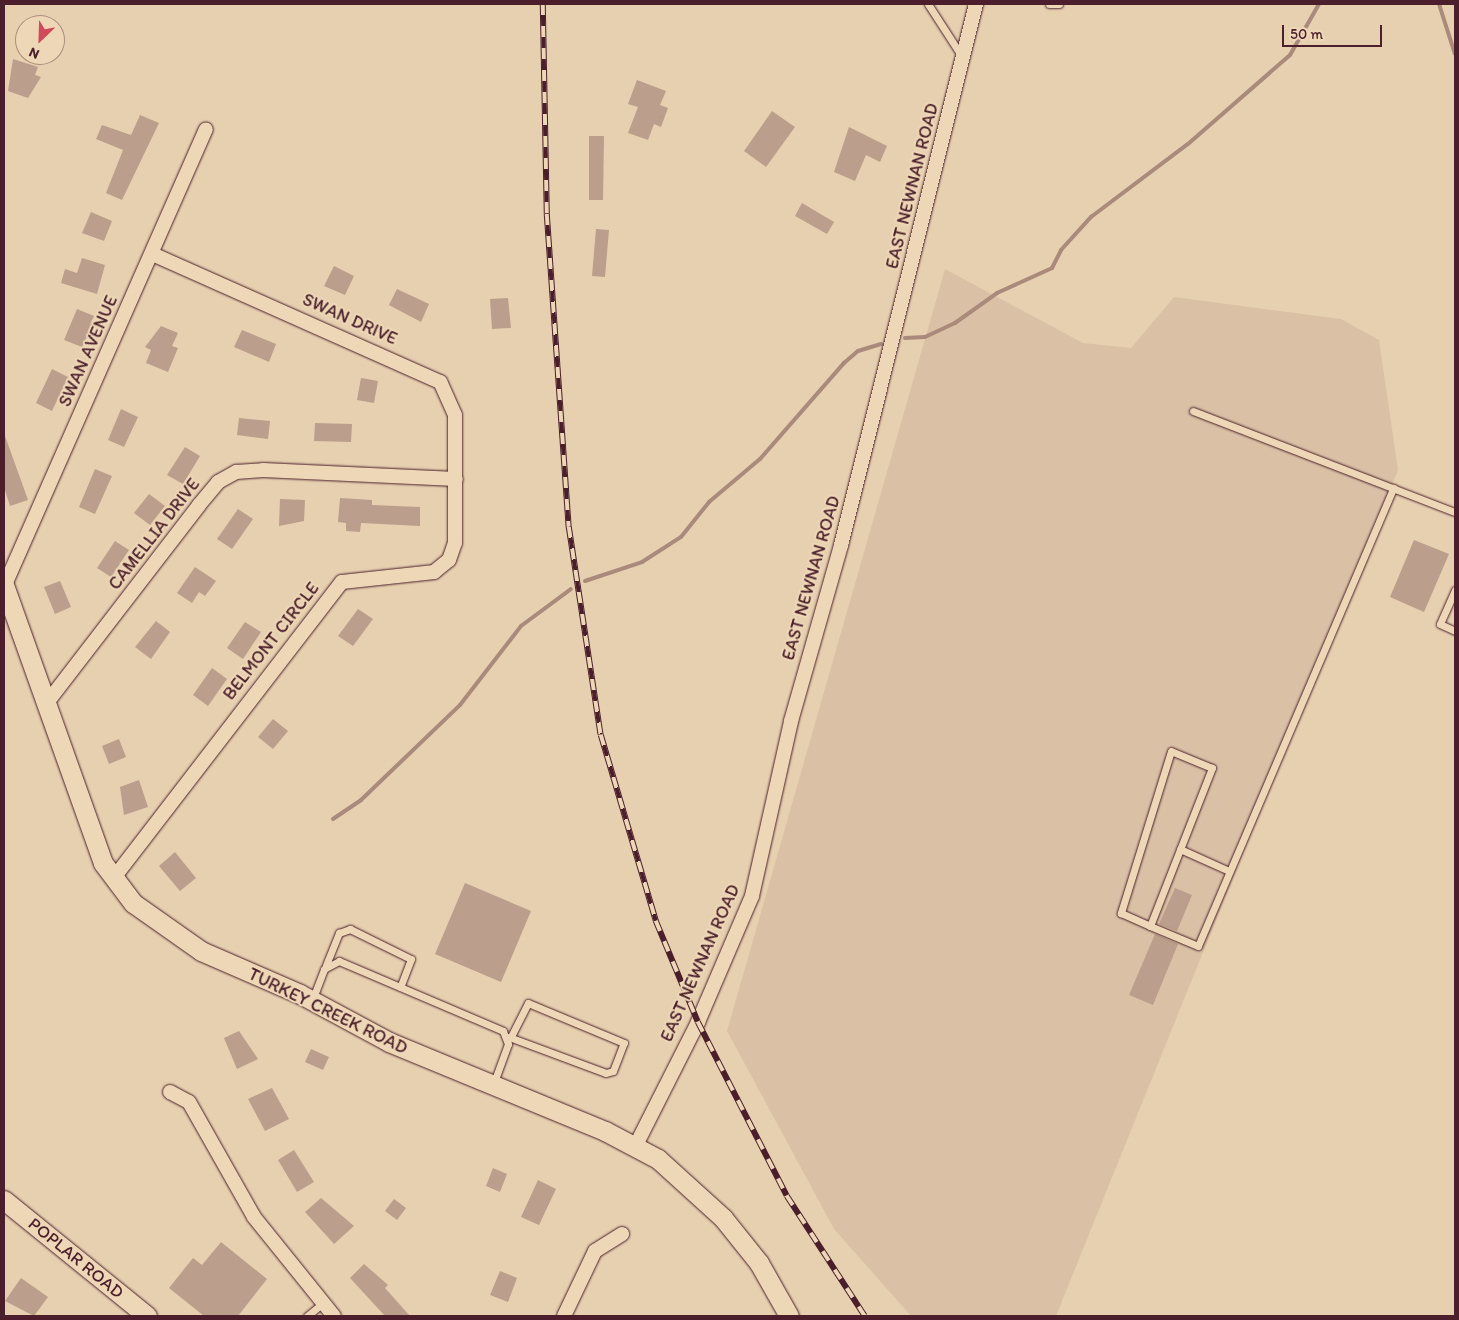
<!DOCTYPE html>
<html>
<head>
<meta charset="utf-8">
<style>
  body { margin:0 }
  #map { position:relative; width:1459px; height:1320px; overflow:hidden; background:#e7d0b0; font-family:Itim,sans-serif }
  div>[style] { position:absolute }
  [style*='--x'] { left:calc(var(--x)*1px); top:calc(var(--y)*1px); width:calc(var(--w)*1px); rotate:calc(var(--a)*1deg) }
  .built>* { inset:0; background:#dac1a5 }
  .stream>* { height:4px; margin:-2px; padding:0 2px; transform-origin:2px; border-radius:2px; background:#aa8a7b }
  .building>* { inset:0; background:#bb9e8b }
  .roads { filter:drop-shadow(0 0 1px #4a1f2b) drop-shadow(0 0 1px #4a1f2b) }
  .lane>* { height:7px; margin:-3.5px; padding:0 3.5px; transform-origin:3.5px; border-radius:3.5px; background:#eed7b6 }
  .street>* { height:14px; margin:-7px; padding:0 7px; transform-origin:7px; border-radius:7px; background:#eed7b6 }
  .secondary>* { height:19px; margin:-9.5px; padding:0 9.5px; transform-origin:9.5px; border-radius:9.5px; background:#eed7b6 }
  .rail>* { height:5.5px; margin-top:-2.75px; transform-origin:0; background:repeating-linear-gradient(90deg,#eed7b6 0 11px,#4a1f2b 0 22px); box-sizing:border-box; border-block:1px solid #4a1f2b }
  span { translate:-50% -50%; white-space:nowrap; text-align:center; line-height:1.15; -webkit-text-stroke:4px #eed7b6; paint-order:stroke }
  .street-label { font-size:18px; color:#4a1f2b }
  .frame { position:absolute; inset:0; border:5px solid #4a1f2b; pointer-events:none }
  .north { position:absolute; left:15px; top:15px; width:50px; height:50px; box-sizing:border-box; background:#eed7b6; border:1px solid #ac8d7e; border-radius:50%; rotate:204deg; font-size:14px; font-weight:700; line-height:20px; text-align:center; color:#4a1f2b }
  .north::after { content:''; display:block; margin:auto; width:18px; height:22px; background:#d1495b; clip-path:polygon(50% 0,100% 100%,50% 72%,0 100%) }
  .scale { position:absolute; left:1282px; top:25px; width:100px; height:22px; box-sizing:border-box; border:2px solid #4a1f2b; border-top:0; padding-left:6px; font-size:15px; line-height:18px; white-space:nowrap; color:#4a1f2b; -webkit-text-stroke:4px #eed7b6; paint-order:stroke }
</style>
</head>
<body>
<div id="map">
  <div class="built">
    <i style="clip-path:polygon(945px 269px,1083px 343px,1131px 348px,1174px 297px,1341px 319px,1379px 340px,1398px 470px,1056px 1316px,911px 1316px,834px 1229px,727px 1031px)"></i>
  </div>
  <div class="stream">
    <i style="--x:1439;--y:4;--w:52;--a:72.3"></i>
    <i style="--x:905;--y:338;--w:20;--a:-3"></i>
    <i style="--x:925;--y:337;--w:33;--a:-25"></i>
    <i style="--x:955;--y:323;--w:52;--a:-35.5"></i>
    <i style="--x:997;--y:293;--w:60;--a:-24.4"></i>
    <i style="--x:1052;--y:268;--w:20;--a:-63"></i>
    <i style="--x:1061;--y:250;--w:45;--a:-47.7"></i>
    <i style="--x:1091;--y:217;--w:121;--a:-37"></i>
    <i style="--x:1188;--y:144;--w:135;--a:-41.1"></i>
    <i style="--x:1290;--y:55;--w:59;--a:-60.4"></i>
    <i style="--x:585;--y:581;--w:60;--a:-18.4"></i>
    <i style="--x:642;--y:562;--w:46;--a:-32.7"></i>
    <i style="--x:681;--y:537;--w:45;--a:-51.3"></i>
    <i style="--x:709;--y:502;--w:67;--a:-40.1"></i>
    <i style="--x:760;--y:459;--w:128;--a:-48.8"></i>
    <i style="--x:844;--y:363;--w:18;--a:-41"></i>
    <i style="--x:858;--y:351;--w:24;--a:-17"></i>
    <i style="--x:333;--y:819;--w:34;--a:-34"></i>
    <i style="--x:361;--y:800;--w:137;--a:-43.8"></i>
    <i style="--x:460;--y:705;--w:100;--a:-52.3"></i>
    <i style="--x:521;--y:626;--w:62;--a:-36.5"></i>
  </div>
  <div class="building">
    <i style="clip-path:polygon(13px 59px,38px 67px,35px 75px,41px 77px,28px 98px,8px 91px)"></i>
    <i style="clip-path:polygon(637px 80px,666px 91px,660px 105px,668px 108px,661px 127px,654px 124px,648px 140px,628px 133px,638px 107px,628px 104px)"></i>
    <i style="clip-path:polygon(772px 111px,795px 127px,766px 167px,744px 151px)"></i>
    <i style="clip-path:polygon(140px 115px,159px 123px,122px 200px,106px 193px,123px 150px,96px 139px,102px 125px,131px 135px)"></i>
    <i style="clip-path:polygon(849px 127px,887px 146px,880px 162px,866px 155px,855px 181px,834px 172px)"></i>
    <i style="clip-path:polygon(589px 136px,604px 136px,603px 200px,589px 200px)"></i>
    <i style="clip-path:polygon(802px 203px,834px 222px,827px 234px,795px 216px)"></i>
    <i style="clip-path:polygon(91px 212px,112px 221px,104px 241px,82px 233px)"></i>
    <i style="clip-path:polygon(596px 229px,609px 230px,605px 277px,592px 276px)"></i>
    <i style="clip-path:polygon(82px 258px,105px 265px,97px 294px,61px 283px,65px 269px,77px 273px)"></i>
    <i style="clip-path:polygon(334px 266px,354px 276px,345px 295px,324px 286px)"></i>
    <i style="clip-path:polygon(397px 289px,429px 304px,421px 322px,389px 305px)"></i>
    <i style="clip-path:polygon(508px 298px,511px 328px,492px 329px,490px 299px)"></i>
    <i style="clip-path:polygon(77px 309px,94px 316px,91px 322px,99px 325px,93px 338px,87px 336px,82px 347px,64px 340px)"></i>
    <i style="clip-path:polygon(161px 326px,178px 333px,172px 346px,178px 348px,168px 372px,146px 363px,151px 350px,145px 347px)"></i>
    <i style="clip-path:polygon(242px 330px,276px 344px,269px 362px,234px 347px)"></i>
    <i style="clip-path:polygon(52px 369px,68px 377px,52px 411px,36px 403px)"></i>
    <i style="clip-path:polygon(361px 378px,378px 381px,374px 403px,357px 400px)"></i>
    <i style="clip-path:polygon(121px 409px,138px 417px,124px 447px,108px 440px)"></i>
    <i style="clip-path:polygon(239px 418px,270px 421px,268px 439px,237px 435px)"></i>
    <i style="clip-path:polygon(315px 423px,352px 424px,351px 442px,314px 441px)"></i>
    <i style="clip-path:polygon(5px 436px,28px 500px,10px 506px,4px 487px)"></i>
    <i style="clip-path:polygon(185px 447px,200px 456px,183px 484px,167px 475px)"></i>
    <i style="clip-path:polygon(95px 469px,112px 476px,95px 514px,79px 507px)"></i>
    <i style="clip-path:polygon(149px 494px,165px 506px,150px 525px,134px 513px)"></i>
    <i style="clip-path:polygon(340px 498px,372px 500px,372px 505px,420px 507px,420px 526px,361px 523px,360px 532px,346px 531px,346px 523px,338px 522px)"></i>
    <i style="clip-path:polygon(280px 499px,305px 500px,304px 521px,279px 526px)"></i>
    <i style="clip-path:polygon(238px 509px,253px 519px,232px 549px,217px 539px)"></i>
    <i style="clip-path:polygon(1414px 540px,1449px 554px,1424px 612px,1390px 597px)"></i>
    <i style="clip-path:polygon(115px 541px,129px 550px,111px 577px,97px 568px)"></i>
    <i style="clip-path:polygon(195px 567px,216px 581px,205px 596px,199px 592px,192px 603px,177px 593px)"></i>
    <i style="clip-path:polygon(60px 581px,71px 607px,55px 614px,44px 587px)"></i>
    <i style="clip-path:polygon(358px 609px,373px 619px,353px 646px,338px 636px)"></i>
    <i style="clip-path:polygon(156px 621px,170px 632px,151px 659px,135px 647px)"></i>
    <i style="clip-path:polygon(245px 622px,261px 632px,243px 659px,227px 648px)"></i>
    <i style="clip-path:polygon(212px 668px,227px 679px,208px 706px,193px 695px)"></i>
    <i style="clip-path:polygon(273px 719px,288px 731px,273px 749px,258px 737px)"></i>
    <i style="clip-path:polygon(119px 739px,126px 757px,109px 764px,102px 746px)"></i>
    <i style="clip-path:polygon(139px 780px,148px 807px,124px 815px,120px 787px)"></i>
    <i style="clip-path:polygon(175px 852px,196px 878px,180px 891px,159px 866px)"></i>
    <i style="clip-path:polygon(465px 883px,531px 911px,501px 982px,435px 954px)"></i>
    <i style="clip-path:polygon(1175px 888px,1192px 895px,1177px 931px,1159px 924px)"></i>
    <i style="clip-path:polygon(1155px 934px,1178px 944px,1153px 1005px,1129px 995px)"></i>
    <i style="clip-path:polygon(239px 1031px,258px 1059px,237px 1069px,224px 1038px)"></i>
    <i style="clip-path:polygon(311px 1049px,329px 1057px,323px 1070px,305px 1062px)"></i>
    <i style="clip-path:polygon(272px 1088px,289px 1119px,265px 1131px,248px 1099px)"></i>
    <i style="clip-path:polygon(294px 1150px,314px 1182px,297px 1192px,278px 1160px)"></i>
    <i style="clip-path:polygon(493px 1168px,507px 1174px,500px 1192px,486px 1186px)"></i>
    <i style="clip-path:polygon(538px 1180px,556px 1189px,539px 1225px,521px 1217px)"></i>
    <i style="clip-path:polygon(321px 1198px,354px 1226px,334px 1244px,305px 1212px)"></i>
    <i style="clip-path:polygon(394px 1199px,406px 1208px,397px 1220px,385px 1211px)"></i>
    <i style="clip-path:polygon(221px 1242px,267px 1279px,238px 1316px,204px 1316px,169px 1288px,193px 1258px,202px 1265px)"></i>
    <i style="clip-path:polygon(364px 1264px,388px 1285px,385px 1288px,410px 1316px,385px 1316px,350px 1278px)"></i>
    <i style="clip-path:polygon(500px 1271px,517px 1278px,508px 1302px,490px 1295px)"></i>
    <i style="clip-path:polygon(21px 1278px,48px 1297px,34px 1316px,5px 1301px)"></i>
  </div>
  <div class="roads">
    <div class="lane">
      <i style="--x:928;--y:4;--w:64;--a:57.1"></i>
      <i style="--x:1049;--y:4;--w:10;--a:0"></i>
      <i style="--x:1193;--y:411;--w:281;--a:21.1"></i>
      <i style="--x:1455;--y:590;--w:37;--a:114"></i>
      <i style="--x:1440;--y:624;--w:17;--a:25"></i>
      <i style="--x:1180;--y:849;--w:54;--a:24.2"></i>
      <i style="--x:1150;--y:926;--w:170;--a:-68.6"></i>
      <i style="--x:1212;--y:768;--w:44;--a:-157.5"></i>
      <i style="--x:1171;--y:751;--w:170;--a:107.2"></i>
      <i style="--x:1121;--y:913;--w:32;--a:24"></i>
      <i style="--x:1150;--y:926;--w:52;--a:22.6"></i>
      <i style="--x:1198;--y:946;--w:498;--a:-66.9"></i>
      <i style="--x:326;--y:965;--w:35;--a:-68"></i>
      <i style="--x:339;--y:933;--w:12;--a:-20"></i>
      <i style="--x:350;--y:929;--w:68;--a:26.2"></i>
      <i style="--x:411;--y:959;--w:30;--a:111"></i>
      <i style="--x:313;--y:998;--w:31;--a:-69"></i>
      <i style="--x:324;--y:969;--w:17;--a:-28"></i>
      <i style="--x:339;--y:961;--w:178;--a:23.1"></i>
      <i style="--x:503;--y:1031;--w:14;--a:69"></i>
      <i style="--x:508;--y:1044;--w:44;--a:110.1"></i>
      <i style="--x:509;--y:1037;--w:103;--a:20.4"></i>
      <i style="--x:606;--y:1073;--w:7;--a:-16"></i>
      <i style="--x:613;--y:1071;--w:30;--a:-69"></i>
      <i style="--x:624;--y:1043;--w:104;--a:-157.4"></i>
      <i style="--x:528;--y:1003;--w:36;--a:117"></i>
      <i style="--x:307;--y:1316;--w:19;--a:-39"></i>
    </div>
    <div class="street">
      <i style="--x:4;--y:587;--w:500;--a:-66.2"></i>
      <i style="--x:46;--y:704;--w:251;--a:-52.4"></i>
      <i style="--x:199;--y:505;--w:30;--a:-50"></i>
      <i style="--x:218;--y:482;--w:21;--a:-29"></i>
      <i style="--x:236;--y:472;--w:27;--a:-4"></i>
      <i style="--x:263;--y:470;--w:193;--a:2.7"></i>
      <i style="--x:113;--y:879;--w:375;--a:-52.4"></i>
      <i style="--x:342;--y:582;--w:93;--a:-6.2"></i>
      <i style="--x:434;--y:572;--w:19;--a:-39"></i>
      <i style="--x:449;--y:560;--w:18;--a:-71"></i>
      <i style="--x:455;--y:543;--w:128;--a:-90"></i>
      <i style="--x:455;--y:415;--w:36;--a:-114"></i>
      <i style="--x:440;--y:382;--w:315;--a:-156"></i>
      <i style="--x:170;--y:1092;--w:21;--a:28"></i>
      <i style="--x:189;--y:1102;--w:132;--a:60.5"></i>
      <i style="--x:254;--y:1217;--w:127;--a:51.1"></i>
      <i style="--x:636;--y:1145;--w:138;--a:-63.2"></i>
      <i style="--x:698;--y:1022;--w:137;--a:-66.8"></i>
      <i style="--x:752;--y:896;--w:179;--a:-77.4"></i>
      <i style="--x:791;--y:721;--w:183;--a:-74.1"></i>
      <i style="--x:841;--y:545;--w:558;--a:-75.99"></i>
      <i style="--x:564;--y:1316;--w:72;--a:-64.5"></i>
      <i style="--x:595;--y:1251;--w:32;--a:-32"></i>
    </div>
    <div class="secondary">
      <i style="--x:4;--y:585;--w:295;--a:70.4"></i>
      <i style="--x:103;--y:863;--w:50;--a:53.1"></i>
      <i style="--x:133;--y:903;--w:83;--a:35.2"></i>
      <i style="--x:201;--y:951;--w:108;--a:23.5"></i>
      <i style="--x:300;--y:994;--w:101;--a:28.3"></i>
      <i style="--x:389;--y:1042;--w:234;--a:22.4"></i>
      <i style="--x:605;--y:1131;--w:60;--a:27.8"></i>
      <i style="--x:658;--y:1159;--w:88;--a:42.2"></i>
      <i style="--x:723;--y:1218;--w:58;--a:51.3"></i>
      <i style="--x:759;--y:1263;--w:61;--a:60.5"></i>
      <i style="--x:4;--y:1200;--w:184;--a:39"></i>
    </div>
  </div>
  <div class="rail">
    <i style="--x:543;--y:4;--w:210;--a:88.9"></i>
    <i style="--x:547;--y:214;--w:314;--a:86"></i>
    <i style="--x:569;--y:527;--w:210;--a:81.3"></i>
    <i style="--x:601;--y:735;--w:194;--a:73.5"></i>
    <i style="--x:656;--y:921;--w:109;--a:67.4"></i>
    <i style="--x:698;--y:1022;--w:195;--a:62.9"></i>
    <i style="--x:787;--y:1196;--w:143;--a:57"></i>
  </div>
  <div class="street-label">
    <span style="left:912px;top:186px;rotate:-76deg">EAST NEWNAN ROAD</span>
    <span style="left:350px;top:319px;rotate:24deg">SWAN DRIVE</span>
    <span style="left:88px;top:351px;rotate:-66deg">SWAN AVENUE</span>
    <span style="left:154px;top:534px;rotate:-52deg">CAMELLIA DRIVE</span>
    <span style="left:811px;top:578px;rotate:-74deg">EAST NEWNAN ROAD</span>
    <span style="left:271px;top:641px;rotate:-52deg">BELMONT CIRCLE</span>
    <span style="left:700px;top:963px;rotate:-66deg">EAST NEWNAN ROAD</span>
    <span style="left:328px;top:1011px;rotate:26deg">TURKEY CREEK ROAD</span>
    <span style="left:76px;top:1258px;rotate:39deg">POPLAR ROAD</span>
  </div>
  <div class="frame"></div>
  <div class="north">N</div>
  <div class="scale">50 m</div>
</div>
</body>
</html>
